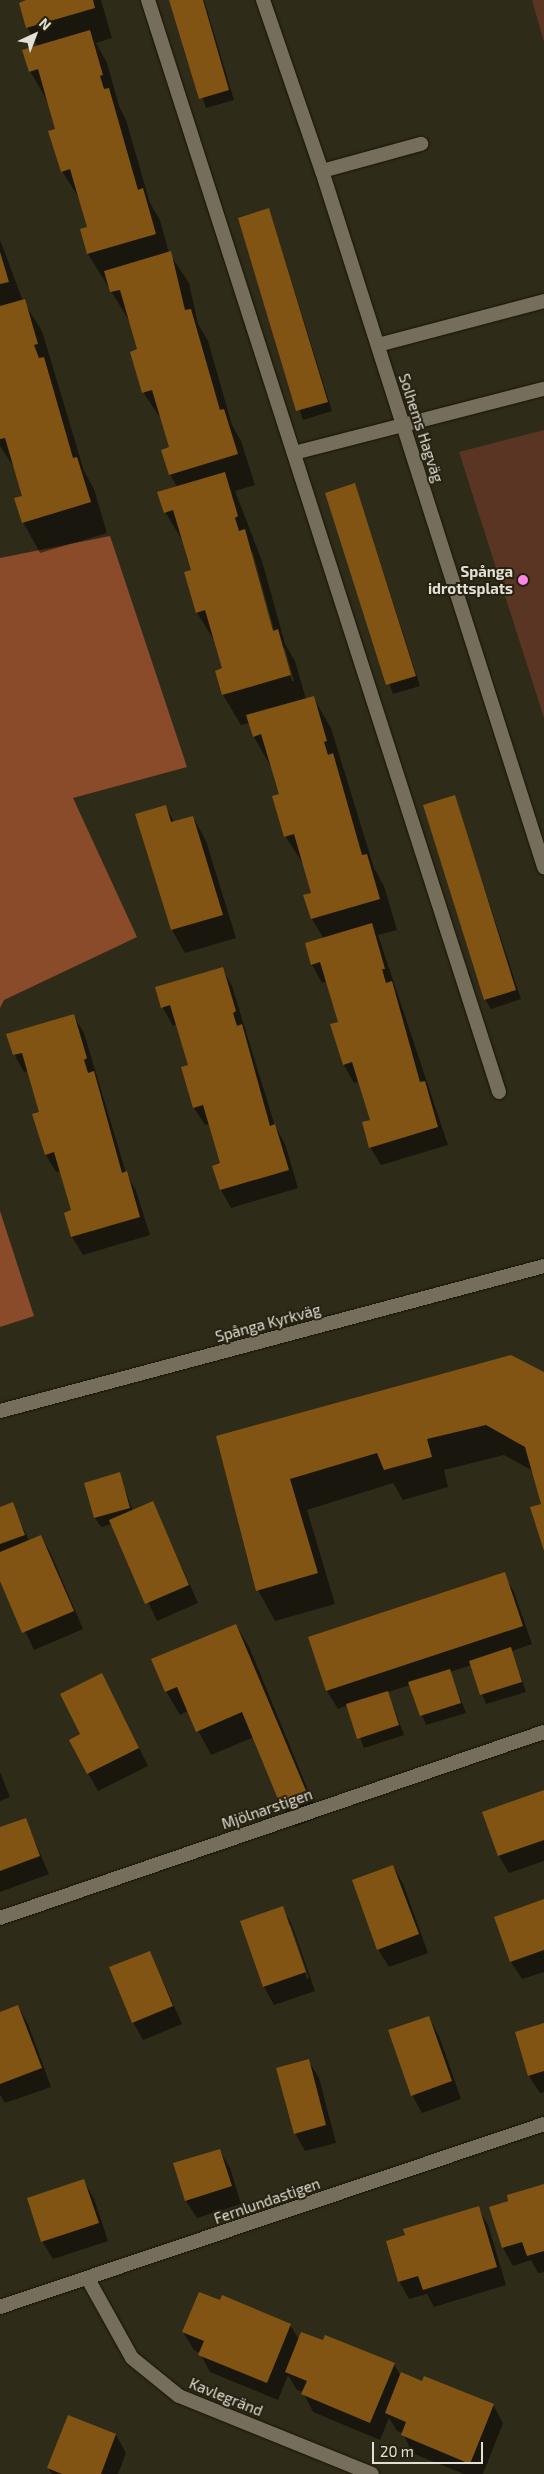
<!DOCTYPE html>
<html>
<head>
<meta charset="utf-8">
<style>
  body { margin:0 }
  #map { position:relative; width:544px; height:2474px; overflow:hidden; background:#2f2b19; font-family:"Exo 2",sans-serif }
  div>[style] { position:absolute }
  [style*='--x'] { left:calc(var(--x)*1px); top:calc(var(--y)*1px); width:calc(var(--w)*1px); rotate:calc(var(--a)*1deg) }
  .green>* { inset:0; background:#5a3523 }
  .forest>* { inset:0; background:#8a4b2b }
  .shadow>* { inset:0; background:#0007 }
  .building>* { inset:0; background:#815414 }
  .roads { filter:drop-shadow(0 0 1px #181304) drop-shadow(0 0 1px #181304) }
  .service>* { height:14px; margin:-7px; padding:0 7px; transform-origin:7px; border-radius:7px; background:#746e5b }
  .minor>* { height:14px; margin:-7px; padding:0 7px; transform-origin:7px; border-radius:7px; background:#746e5b }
  .tertiary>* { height:14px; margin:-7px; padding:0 7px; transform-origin:7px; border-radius:7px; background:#746e5b }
  .dots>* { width:14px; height:14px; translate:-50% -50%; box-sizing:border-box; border:2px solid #262110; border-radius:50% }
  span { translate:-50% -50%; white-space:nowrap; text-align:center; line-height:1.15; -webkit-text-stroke:4px #262110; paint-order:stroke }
  .street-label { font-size:15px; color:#e2dfd4 }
  .poi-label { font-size:15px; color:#e2dfd4; font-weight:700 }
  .right { translate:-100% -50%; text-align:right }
  .north { position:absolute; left:10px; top:10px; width:50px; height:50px; -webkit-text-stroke:4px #262110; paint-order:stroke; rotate:43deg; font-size:14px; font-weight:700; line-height:20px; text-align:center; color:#e2dfd4 }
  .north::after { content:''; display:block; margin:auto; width:18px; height:22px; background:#e2dfd4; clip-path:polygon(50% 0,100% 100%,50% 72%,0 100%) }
  .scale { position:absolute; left:372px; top:2442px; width:111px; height:22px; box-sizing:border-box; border:2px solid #e2dfd4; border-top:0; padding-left:6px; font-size:15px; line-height:18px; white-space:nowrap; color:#e2dfd4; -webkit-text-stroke:4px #262110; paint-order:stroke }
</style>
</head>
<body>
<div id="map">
  <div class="green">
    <i style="clip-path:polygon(532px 0,544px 0,544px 42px)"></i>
    <i style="clip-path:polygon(544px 430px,544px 718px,459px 452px)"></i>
  </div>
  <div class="forest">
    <i style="clip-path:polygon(110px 536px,187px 767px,73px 798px,137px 937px,4px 1000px,0 1008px,0 558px)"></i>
    <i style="clip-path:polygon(0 1211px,34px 1316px,0 1327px)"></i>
  </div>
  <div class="shadow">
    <i style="clip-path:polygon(evenodd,27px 0,101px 0,112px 38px,96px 43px,107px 63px,119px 106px,126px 120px,150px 203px,160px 220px,169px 253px,189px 283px,198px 324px,208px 341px,232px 425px,241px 441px,255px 485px,235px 491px,262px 561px,285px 644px,295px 661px,306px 699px,313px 697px,331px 728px,374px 868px,384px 886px,397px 930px,378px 935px,448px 1145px,381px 1165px,370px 1147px,371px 1121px,359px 1081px,354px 1083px,344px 1065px,339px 1022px,327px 981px,322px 983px,312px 965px,306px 944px,324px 939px,312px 919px,305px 896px,313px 893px,305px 867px,286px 837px,274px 797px,281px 795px,271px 767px,254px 737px,250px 723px,241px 725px,223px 695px,216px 671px,224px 669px,216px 643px,197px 613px,192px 571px,184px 543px,165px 512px,177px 487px,170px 474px,171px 448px,163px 422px,143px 392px,139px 350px,130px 322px,88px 254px,89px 228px,81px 201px,62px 171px,57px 130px,48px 102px,30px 71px,38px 47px,27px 27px,27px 0,249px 549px,253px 553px,276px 637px,273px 637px,249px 549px,27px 0,281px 645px,285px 649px,294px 681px,292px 681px,281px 645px)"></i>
    <i style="clip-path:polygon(170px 0,204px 0,234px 100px,206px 108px)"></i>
    <i style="clip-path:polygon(269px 209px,332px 411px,303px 420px,239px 218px)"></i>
    <i style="clip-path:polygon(0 240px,23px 301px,42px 331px,84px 471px,94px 489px,107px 533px,40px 553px,23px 522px,24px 497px,16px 470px,0 446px)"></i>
    <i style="clip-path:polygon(355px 484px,420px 686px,393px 694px,327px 493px)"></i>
    <i style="clip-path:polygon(454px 797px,521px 999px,491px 1009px,485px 999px)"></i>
    <i style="clip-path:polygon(165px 806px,175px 823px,193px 817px,206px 841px,236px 938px,185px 953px,172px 930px)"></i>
    <i style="clip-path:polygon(222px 968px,232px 986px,275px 1126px,285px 1144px,298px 1188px,231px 1208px,221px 1190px,214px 1166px,221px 1164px,210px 1124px,205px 1125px,194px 1108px,190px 1066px,177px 1024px,173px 1026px,163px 1008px,156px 987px)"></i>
    <i style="clip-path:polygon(73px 1015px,84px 1033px,126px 1173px,136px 1191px,150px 1235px,83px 1255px,72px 1237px,65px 1214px,73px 1211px,61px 1171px,56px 1172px,46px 1155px,41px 1113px,29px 1071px,24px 1072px,14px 1054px)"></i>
    <i style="clip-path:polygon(544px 1373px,544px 1549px,543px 1505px,533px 1471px,504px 1455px,444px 1470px,448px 1487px,403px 1500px,393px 1483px,307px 1510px,335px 1604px,275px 1621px,258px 1590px,217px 1436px)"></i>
    <i style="clip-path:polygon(119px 1474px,133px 1511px,153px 1503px,198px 1603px,157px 1621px,112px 1524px,101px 1527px,95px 1518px,86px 1483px)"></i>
    <i style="clip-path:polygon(12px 1503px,29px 1541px,41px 1536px,51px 1554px,83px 1629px,34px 1650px,0 1578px,0 1508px)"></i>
    <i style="clip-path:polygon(504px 1574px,514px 1592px,532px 1644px,512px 1651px,526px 1692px,486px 1704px,471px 1665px,450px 1672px,466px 1713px,426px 1725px,410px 1685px,388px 1692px,404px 1735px,364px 1748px,348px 1705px,338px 1709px,327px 1691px,310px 1638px)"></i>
    <i style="clip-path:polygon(236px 1625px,250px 1649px,319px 1817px,295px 1827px,281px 1804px,254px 1737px,211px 1755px,188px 1711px,180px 1715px,166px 1691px)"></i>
    <i style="clip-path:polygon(112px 1693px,148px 1766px,98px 1791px,88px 1773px)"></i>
    <i style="clip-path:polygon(0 1772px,10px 1797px,0 1801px)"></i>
    <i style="clip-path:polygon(544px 1791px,544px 1861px,509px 1873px,499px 1856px)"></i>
    <i style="clip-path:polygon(25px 1819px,49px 1874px,0 1892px,0 1829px)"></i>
    <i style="clip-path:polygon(393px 1866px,403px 1884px,428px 1953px,389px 1967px,378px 1949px)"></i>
    <i style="clip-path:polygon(544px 1901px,544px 1972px,522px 1979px,511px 1962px,496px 1917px)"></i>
    <i style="clip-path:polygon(evenodd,282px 1907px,292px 1925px,315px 1991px,274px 2005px,264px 1987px,241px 1921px,282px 1907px,288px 1925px,291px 1925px,309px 1978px,307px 1979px,288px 1925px)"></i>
    <i style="clip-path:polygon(150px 1952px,182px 2024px,143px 2040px,133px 2022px)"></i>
    <i style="clip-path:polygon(18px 2006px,28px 2024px,51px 2087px,5px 2103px,0 2095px,0 2013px)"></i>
    <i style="clip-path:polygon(429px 2018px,439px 2036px,461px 2099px,422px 2113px,412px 2095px)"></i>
    <i style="clip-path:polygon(544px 2025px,544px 2092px,540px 2093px,529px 2076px)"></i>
    <i style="clip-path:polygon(308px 2060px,319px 2078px,336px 2143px,305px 2151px,295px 2133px)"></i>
    <i style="clip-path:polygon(219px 2150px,230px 2168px,241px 2204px,197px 2218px,186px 2201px)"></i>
    <i style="clip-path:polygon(84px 2181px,94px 2199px,108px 2241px,53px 2259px,42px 2241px)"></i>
    <i style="clip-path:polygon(544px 2186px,544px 2272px,538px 2273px,531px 2260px,513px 2266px,503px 2248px,491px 2208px)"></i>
    <i style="clip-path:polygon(478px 2208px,488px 2225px,506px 2285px,434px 2307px,427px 2294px,409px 2299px,399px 2281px,406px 2235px)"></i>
    <i style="clip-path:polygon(290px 2325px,299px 2340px,394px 2364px,401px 2377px,493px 2405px,503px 2423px,483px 2474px,464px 2474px,412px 2453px,403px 2433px,397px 2431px,389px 2418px,380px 2440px,313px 2412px,303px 2392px,297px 2390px,288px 2375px,278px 2400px,210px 2372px,200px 2353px,194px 2350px,183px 2332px)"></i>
    <i style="clip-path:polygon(69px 2416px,116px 2435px,126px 2453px,118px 2474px,52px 2474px,48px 2468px)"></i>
  </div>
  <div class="building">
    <i style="clip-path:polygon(26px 0,93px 0,95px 8px,26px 28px,19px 3px)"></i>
    <i style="clip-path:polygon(169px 0,203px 0,229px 90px,199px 99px)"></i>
    <i style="clip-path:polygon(90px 30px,103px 75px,100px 76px,104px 89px,109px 88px,138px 190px,143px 188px,156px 234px,87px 254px,80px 229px,87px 227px,70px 169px,61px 172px,48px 131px,55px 129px,38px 69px,29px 72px,22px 50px)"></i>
    <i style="clip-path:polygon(269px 208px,328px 402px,296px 411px,238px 218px)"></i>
    <i style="clip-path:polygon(171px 251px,185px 310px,191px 309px,220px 410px,224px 409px,238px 454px,169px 475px,161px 450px,169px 447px,152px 390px,142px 393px,130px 352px,137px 349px,120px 290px,110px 292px,104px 271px)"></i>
    <i style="clip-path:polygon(0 252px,9px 282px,0 284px)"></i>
    <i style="clip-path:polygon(25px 299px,38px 344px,34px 345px,39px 358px,44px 357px,73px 458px,77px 457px,91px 502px,22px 523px,14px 498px,22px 496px,5px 438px,0 439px,0 306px)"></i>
    <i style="clip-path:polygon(225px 472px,238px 516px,235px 518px,239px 531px,245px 529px,273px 631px,278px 629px,291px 675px,222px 695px,215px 671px,222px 668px,205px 610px,196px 613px,184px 572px,191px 570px,173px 510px,164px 513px,157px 492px)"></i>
    <i style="clip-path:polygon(355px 483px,416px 676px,386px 685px,325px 493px)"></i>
    <i style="clip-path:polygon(314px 696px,327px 741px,324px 742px,328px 755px,333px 753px,362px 855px,367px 854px,380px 899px,311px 919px,303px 895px,311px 893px,294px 834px,284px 837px,272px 796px,279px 794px,261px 734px,253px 737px,246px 715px)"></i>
    <i style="clip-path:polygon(455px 795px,516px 990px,484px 1000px,423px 805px)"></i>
    <i style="clip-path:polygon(166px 805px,171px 822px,193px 816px,223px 915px,171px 930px,135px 814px)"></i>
    <i style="clip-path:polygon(372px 923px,385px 969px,382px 969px,386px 983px,392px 981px,420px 1082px,425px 1081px,438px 1127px,369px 1148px,362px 1122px,370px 1120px,352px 1062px,343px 1065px,330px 1024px,338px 1022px,320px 962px,311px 965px,305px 943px)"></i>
    <i style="clip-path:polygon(223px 967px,236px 1011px,233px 1013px,237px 1026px,242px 1024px,270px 1126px,275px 1124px,289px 1170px,220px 1190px,212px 1166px,220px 1163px,203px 1105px,193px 1108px,181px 1067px,188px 1065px,170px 1005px,161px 1008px,155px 987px)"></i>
    <i style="clip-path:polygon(74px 1014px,87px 1058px,84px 1060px,88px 1073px,94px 1071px,122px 1173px,127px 1171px,140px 1217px,71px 1237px,64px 1213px,71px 1210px,54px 1152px,45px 1155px,32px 1114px,39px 1112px,22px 1053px,13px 1055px,6px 1034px)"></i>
    <i style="clip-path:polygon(511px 1355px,544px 1372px,544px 1551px,530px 1507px,541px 1504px,525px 1447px,486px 1425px,427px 1439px,432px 1457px,384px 1470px,377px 1453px,290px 1479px,318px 1573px,256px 1591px,216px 1436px)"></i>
    <i style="clip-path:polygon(120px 1472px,130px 1508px,94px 1518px,84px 1483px)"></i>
    <i style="clip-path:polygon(153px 1501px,189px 1585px,145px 1604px,109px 1520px)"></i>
    <i style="clip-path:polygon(13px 1502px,25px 1535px,0 1544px,0 1507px)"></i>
    <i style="clip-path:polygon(41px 1535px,74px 1611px,22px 1633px,0 1581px,0 1552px)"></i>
    <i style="clip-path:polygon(505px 1572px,523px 1626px,326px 1691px,308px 1637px)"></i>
    <i style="clip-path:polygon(236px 1624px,307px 1793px,280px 1804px,242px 1712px,196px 1732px,177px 1687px,165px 1692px,151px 1659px)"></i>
    <i style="clip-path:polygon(511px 1647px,522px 1682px,480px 1695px,469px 1661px)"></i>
    <i style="clip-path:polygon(450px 1669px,461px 1703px,420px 1716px,408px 1682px)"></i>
    <i style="clip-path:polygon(102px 1673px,139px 1748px,87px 1774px,69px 1740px,80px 1734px,60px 1694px)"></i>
    <i style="clip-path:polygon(388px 1691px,399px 1725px,357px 1739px,346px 1704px)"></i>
    <i style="clip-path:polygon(544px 1790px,544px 1840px,498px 1856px,482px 1812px)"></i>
    <i style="clip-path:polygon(26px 1818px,40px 1856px,0 1871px,0 1827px)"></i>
    <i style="clip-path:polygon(393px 1865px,419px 1934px,377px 1950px,352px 1880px)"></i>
    <i style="clip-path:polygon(544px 1899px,544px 1950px,510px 1962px,494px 1917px)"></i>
    <i style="clip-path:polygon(283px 1906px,306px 1972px,263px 1987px,240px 1921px)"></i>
    <i style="clip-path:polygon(150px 1951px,173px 2006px,132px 2023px,109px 1967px)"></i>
    <i style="clip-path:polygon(18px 2005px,42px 2068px,0 2084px,0 2012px)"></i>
    <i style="clip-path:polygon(429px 2016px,452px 2081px,411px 2096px,388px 2030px)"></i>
    <i style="clip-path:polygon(544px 2023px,544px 2071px,528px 2076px,515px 2032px)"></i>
    <i style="clip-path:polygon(309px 2059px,326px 2125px,294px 2134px,276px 2068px)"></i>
    <i style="clip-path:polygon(220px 2149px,232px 2186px,185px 2201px,173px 2163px)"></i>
    <i style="clip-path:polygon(84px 2179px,99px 2223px,41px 2242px,27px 2198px)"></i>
    <i style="clip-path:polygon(544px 2184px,544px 2251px,527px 2256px,522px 2242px,502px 2248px,489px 2207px,508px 2201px,507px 2195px)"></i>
    <i style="clip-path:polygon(479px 2206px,497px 2267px,423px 2290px,418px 2276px,398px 2282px,386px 2241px,405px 2235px,403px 2229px)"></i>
    <i style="clip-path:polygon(199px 2292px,220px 2300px,222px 2295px,291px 2324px,267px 2383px,198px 2355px,204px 2341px,182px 2332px)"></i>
    <i style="clip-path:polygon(301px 2332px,323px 2340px,325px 2335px,395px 2363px,370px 2423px,301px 2394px,307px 2381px,285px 2372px)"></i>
    <i style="clip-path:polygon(401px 2372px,422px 2381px,424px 2376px,494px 2404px,470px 2464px,401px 2435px,406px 2422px,385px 2413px)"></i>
    <i style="clip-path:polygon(68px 2415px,116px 2434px,101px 2474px,62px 2474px,47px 2468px)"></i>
  </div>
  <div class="roads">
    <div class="service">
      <i style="--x:148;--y:0;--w:1147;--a:72.18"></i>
      <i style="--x:322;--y:171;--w:103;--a:-15.3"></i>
      <i style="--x:378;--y:345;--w:172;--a:-14.8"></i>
      <i style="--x:294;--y:453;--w:258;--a:-14.4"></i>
    </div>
    <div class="minor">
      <i style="--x:263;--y:0;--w:181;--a:71"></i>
      <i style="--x:322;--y:171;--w:731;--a:72.31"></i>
      <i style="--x:0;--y:1918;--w:575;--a:-18.88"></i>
      <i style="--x:88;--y:2279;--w:90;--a:60.9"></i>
      <i style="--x:132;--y:2358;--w:60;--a:39"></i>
      <i style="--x:179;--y:2396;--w:208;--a:22"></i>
      <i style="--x:0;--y:2307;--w:574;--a:-18.59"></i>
    </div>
    <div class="tertiary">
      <i style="--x:0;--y:1411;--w:563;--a:-14.92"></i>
    </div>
  </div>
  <div class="dots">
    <i style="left:523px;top:580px;background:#fb87e6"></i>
  </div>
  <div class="street-label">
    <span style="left:421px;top:428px;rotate:72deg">Solhems Hagväg</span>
    <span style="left:268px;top:1323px;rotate:-15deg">Spånga Kyrkväg</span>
    <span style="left:267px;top:1809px;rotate:-19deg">Mjölnarstigen</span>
    <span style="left:267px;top:2201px;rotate:-19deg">Fernlundastigen</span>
    <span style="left:226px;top:2397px;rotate:22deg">Kavlegränd</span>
  </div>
  <div class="poi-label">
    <span class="right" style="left:513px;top:580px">Spånga<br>idrottsplats</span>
  </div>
  <div class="north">N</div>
  <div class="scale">20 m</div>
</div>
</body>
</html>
